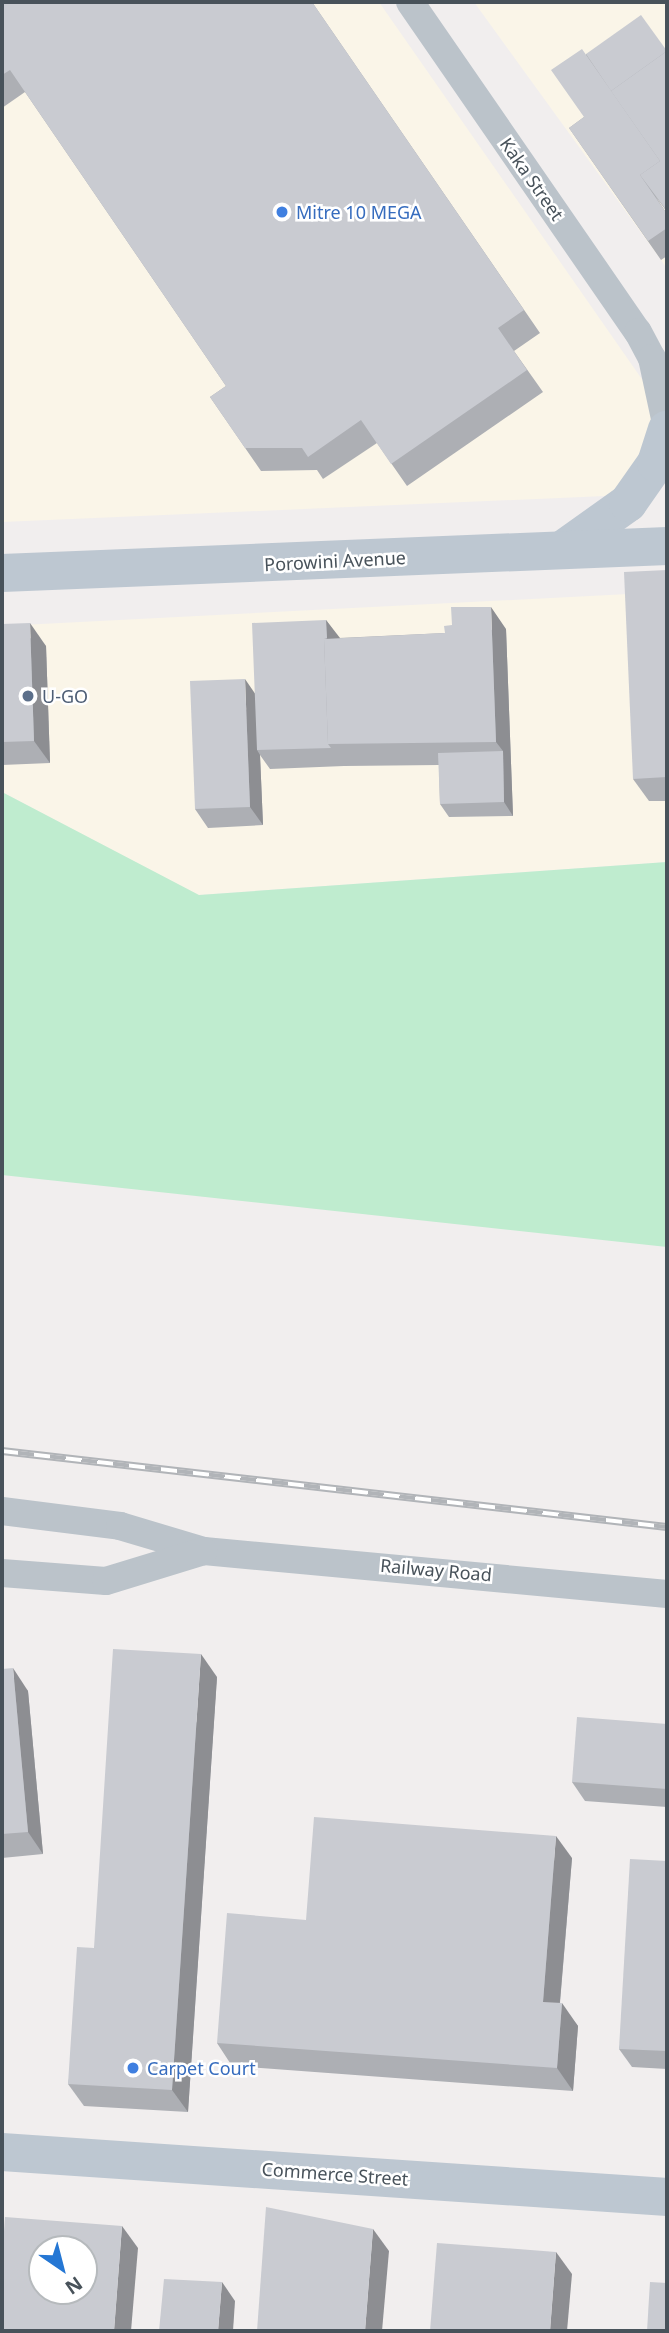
<!DOCTYPE html>
<html>
<head>
<meta charset="utf-8">
<style>
  body { margin:0 }
  #map { position:relative; width:669px; height:2333px; overflow:hidden; background:#f1eeee; font-family:"Noto Sans",sans-serif }
  div>[style] { position:absolute }
  [style*='--x'] { left:calc(var(--x)*1px); top:calc(var(--y)*1px); width:calc(var(--w)*1px); rotate:calc(var(--a)*1deg) }
  .commercial>* { inset:0; background:#faf5e8 }
  .green>* { inset:0; background:#bfeccf }
  .street>* { height:28px; margin:-14px; padding:0 14px; transform-origin:14px; border-radius:14px; background:#bbc3ca }
  .secondary>* { height:38px; margin:-19px; padding:0 19px; transform-origin:19px; border-radius:19px; background:#bdc7d1 }
  .rail>* { height:8px; margin-top:-4px; transform-origin:0; background:repeating-linear-gradient(90deg,#fff 0 16px,#b1b4b8 0 32px); box-sizing:border-box; border-block:2px solid #b1b4b8 }
  .wall>* { inset:0; background:#adafb4 }
  .shaded-wall>* { inset:0; background:#8d8e92 }
  .building>* { inset:0; background:#c9cbd1 }
  .dots>* { width:19px; height:19px; translate:-50% -50%; box-sizing:border-box; border:4px solid #fff; border-radius:50% }
  span { translate:-50% -50%; white-space:nowrap; text-align:center; line-height:1.15; -webkit-text-stroke:5px #fff; paint-order:stroke }
  .street-label { font-size:18px; color:#48525a }
  .shop-label { font-size:18px; color:#366cbe }
  .left { translate:0 -50%; text-align:left }
  .service-label { font-size:18px; color:#4e5e75 }
  .frame { position:absolute; inset:0; border:4px solid #48525a; pointer-events:none }
  .north { position:absolute; left:28px; top:2235px; width:70px; height:70px; box-sizing:border-box; background:#fff; border:2px solid #b6babd; border-radius:50%; rotate:145deg; font-size:19px; font-weight:700; line-height:28px; text-align:center; color:#48525a }
  .north::after { content:''; display:block; margin:auto; width:24px; height:32px; background:#2577d4; clip-path:polygon(50% 0,100% 100%,50% 72%,0 100%) }
</style>
</head>
<body>
<div id="map">
  <div class="commercial">
    <i style="clip-path:polygon(2px 2px,379px 2px,662px 408px,628px 495px,2px 522px)"></i>
    <i style="clip-path:polygon(474px 2px,667px 2px,667px 269px,661px 260px)"></i>
    <i style="clip-path:polygon(667px 592px,667px 862px,198px 895px,2px 792px,2px 626px)"></i>
  </div>
  <div class="green">
    <i style="clip-path:polygon(2px 792px,199px 895px,667px 862px,667px 1247px,2px 1175px)"></i>
  </div>
  <div class="street">
    <i style="--x:410;--y:2;--w:401;--a:55.4"></i>
    <i style="--x:638;--y:332;--w:30;--a:62"></i>
    <i style="--x:652;--y:358;--w:72;--a:77.9"></i>
    <i style="--x:2;--y:1511;--w:119;--a:7.2"></i>
    <i style="--x:120;--y:1526;--w:88;--a:16.6"></i>
    <i style="--x:204;--y:1551;--w:465;--a:5.3"></i>
    <i style="--x:2;--y:1573;--w:104;--a:4.4"></i>
    <i style="--x:106;--y:1581;--w:102;--a:-17"></i>
  </div>
  <div class="secondary">
    <i style="--x:562;--y:550;--w:81;--a:-35.5"></i>
    <i style="--x:628;--y:503;--w:49;--a:-55"></i>
    <i style="--x:656;--y:463;--w:35;--a:-72"></i>
    <i style="--x:2;--y:573;--w:666;--a:-2.33"></i>
    <i style="--x:2;--y:2152;--w:667;--a:3.87"></i>
  </div>
  <div class="rail">
    <i style="--x:2;--y:1451;--w:669;--a:6.52"></i>
  </div>
  <div class="wall">
    <i style="clip-path:polygon(2px 2px,312px 2px,540px 333px,514px 351px,543px 392px,407px 486px,377px 443px,323px 479px,317px 470px,261px 471px,210px 397px,226px 386px,25px 92px,2px 108px)"></i>
    <i style="clip-path:polygon(667px 51px,667px 212px,656px 197px,667px 214px,667px 256px,661px 260px,569px 128px,584px 117px,586px 54px)"></i>
    <i style="clip-path:polygon(667px 570px,667px 801px,649px 801px,633px 779px)"></i>
    <i style="clip-path:polygon(326px 620px,339px 638px,445px 633px,506px 629px,513px 816px,449px 817px,440px 804px,439px 765px,344px 766px,270px 769px,260px 755px,263px 825px,208px 828px,195px 809px,255px 693px)"></i>
    <i style="clip-path:polygon(2px 624px,46px 646px,50px 763px,2px 765px)"></i>
    <i style="clip-path:polygon(2px 1669px,28px 1691px,43px 1854px,2px 1858px)"></i>
    <i style="clip-path:polygon(217px 1677px,188px 2112px,84px 2106px,68px 2084px,94px 1948px)"></i>
    <i style="clip-path:polygon(667px 1724px,667px 1807px,585px 1801px,572px 1782px)"></i>
    <i style="clip-path:polygon(572px 1858px,560px 2003px,578px 2026px,573px 2091px,232px 2066px,217px 2043px,306px 1920px)"></i>
    <i style="clip-path:polygon(667px 1861px,667px 2069px,632px 2067px,619px 2049px)"></i>
  </div>
  <div class="shaded-wall">
    <i style="clip-path:polygon(491px 607px,506px 629px,513px 816px,504px 802px,503px 751px,496px 742px)"></i>
    <i style="clip-path:polygon(326px 620px,340px 638px,331px 744px)"></i>
    <i style="clip-path:polygon(30px 623px,46px 646px,50px 763px,34px 741px)"></i>
    <i style="clip-path:polygon(245px 679px,258px 698px,257px 750px,260px 755px,263px 825px,250px 807px)"></i>
    <i style="clip-path:polygon(201px 1654px,217px 1677px,188px 2112px,172px 2090px)"></i>
    <i style="clip-path:polygon(13px 1668px,28px 1691px,43px 1854px,28px 1832px)"></i>
    <i style="clip-path:polygon(556px 1836px,572px 1858px,558px 2024px,543px 2002px)"></i>
    <i style="clip-path:polygon(562px 2003px,578px 2026px,573px 2091px,557px 2068px)"></i>
    <i style="clip-path:polygon(122px 2226px,138px 2248px,131px 2331px,114px 2331px)"></i>
    <i style="clip-path:polygon(373px 2229px,389px 2251px,382px 2331px,365px 2331px)"></i>
    <i style="clip-path:polygon(556px 2252px,572px 2274px,567px 2331px,550px 2331px)"></i>
    <i style="clip-path:polygon(222px 2282px,235px 2301px,233px 2331px,218px 2331px)"></i>
  </div>
  <div class="building">
    <i style="clip-path:polygon(2px 2px,312px 2px,524px 310px,498px 328px,527px 370px,391px 464px,361px 420px,308px 457px,302px 448px,245px 448px,210px 397px,226px 386px,10px 70px,2px 75px)"></i>
    <i style="clip-path:polygon(641px 15px,667px 51px,611px 91px,586px 54px)"></i>
    <i style="clip-path:polygon(582px 49px,660px 161px,640px 175px,667px 214px,667px 228px,648px 241px,569px 128px,584px 117px,551px 70px)"></i>
    <i style="clip-path:polygon(667px 51px,667px 211px,640px 175px,660px 161px,611px 91px)"></i>
    <i style="clip-path:polygon(667px 570px,667px 777px,633px 779px,624px 572px)"></i>
    <i style="clip-path:polygon(451px 607px,491px 607px,496px 742px,328px 744px,324px 639px,445px 633px,444px 626px,452px 625px)"></i>
    <i style="clip-path:polygon(326px 620px,327px 638px,324px 639px,328px 744px,331px 748px,257px 750px,252px 623px)"></i>
    <i style="clip-path:polygon(30px 623px,34px 741px,2px 742px,2px 624px)"></i>
    <i style="clip-path:polygon(245px 679px,250px 807px,195px 809px,190px 681px)"></i>
    <i style="clip-path:polygon(503px 751px,504px 802px,440px 804px,438px 753px)"></i>
    <i style="clip-path:polygon(113px 1649px,201px 1654px,172px 2090px,68px 2084px,77px 1947px,94px 1948px)"></i>
    <i style="clip-path:polygon(13px 1668px,28px 1832px,2px 1834px,2px 1669px)"></i>
    <i style="clip-path:polygon(577px 1717px,667px 1724px,667px 1789px,572px 1782px)"></i>
    <i style="clip-path:polygon(314px 1817px,556px 1836px,543px 2002px,562px 2003px,557px 2068px,217px 2043px,227px 1913px,306px 1920px)"></i>
    <i style="clip-path:polygon(630px 1859px,667px 1861px,667px 2051px,619px 2049px)"></i>
    <i style="clip-path:polygon(266px 2207px,373px 2229px,365px 2331px,257px 2331px)"></i>
    <i style="clip-path:polygon(evenodd,5px 2217px,122px 2226px,114px 2331px,2px 2331px,2px 2259px,5px 2217px,42px 2249px,84px 2249px,84px 2291px,42px 2291px,42px 2249px)"></i>
    <i style="clip-path:polygon(437px 2243px,556px 2252px,550px 2331px,430px 2331px)"></i>
    <i style="clip-path:polygon(164px 2279px,222px 2282px,218px 2331px,159px 2331px)"></i>
    <i style="clip-path:polygon(650px 2282px,667px 2283px,667px 2331px,647px 2331px)"></i>
  </div>
  <div class="dots">
    <i style="left:282px;top:212px;background:#3f7fe0"></i>
    <i style="left:28px;top:696px;background:#5c6f8a"></i>
    <i style="left:133px;top:2068px;background:#3f7fe0"></i>
  </div>
  <div class="street-label">
    <span style="left:532px;top:179px;rotate:55deg">Kaka Street</span>
    <span style="left:335px;top:561px;rotate:-3deg">Porowini Avenue</span>
    <span style="left:436px;top:1570px;rotate:5deg">Railway Road</span>
    <span style="left:335px;top:2174px;rotate:4deg">Commerce Street</span>
  </div>
  <div class="shop-label">
    <span class="left" style="left:296px;top:212px">Mitre 10 MEGA</span>
    <span class="left" style="left:147px;top:2068px">Carpet Court</span>
  </div>
  <div class="service-label">
    <span class="left" style="left:42px;top:696px">U-GO</span>
  </div>
  <div class="frame"></div>
  <div class="north">N</div>
</div>
</body>
</html>
